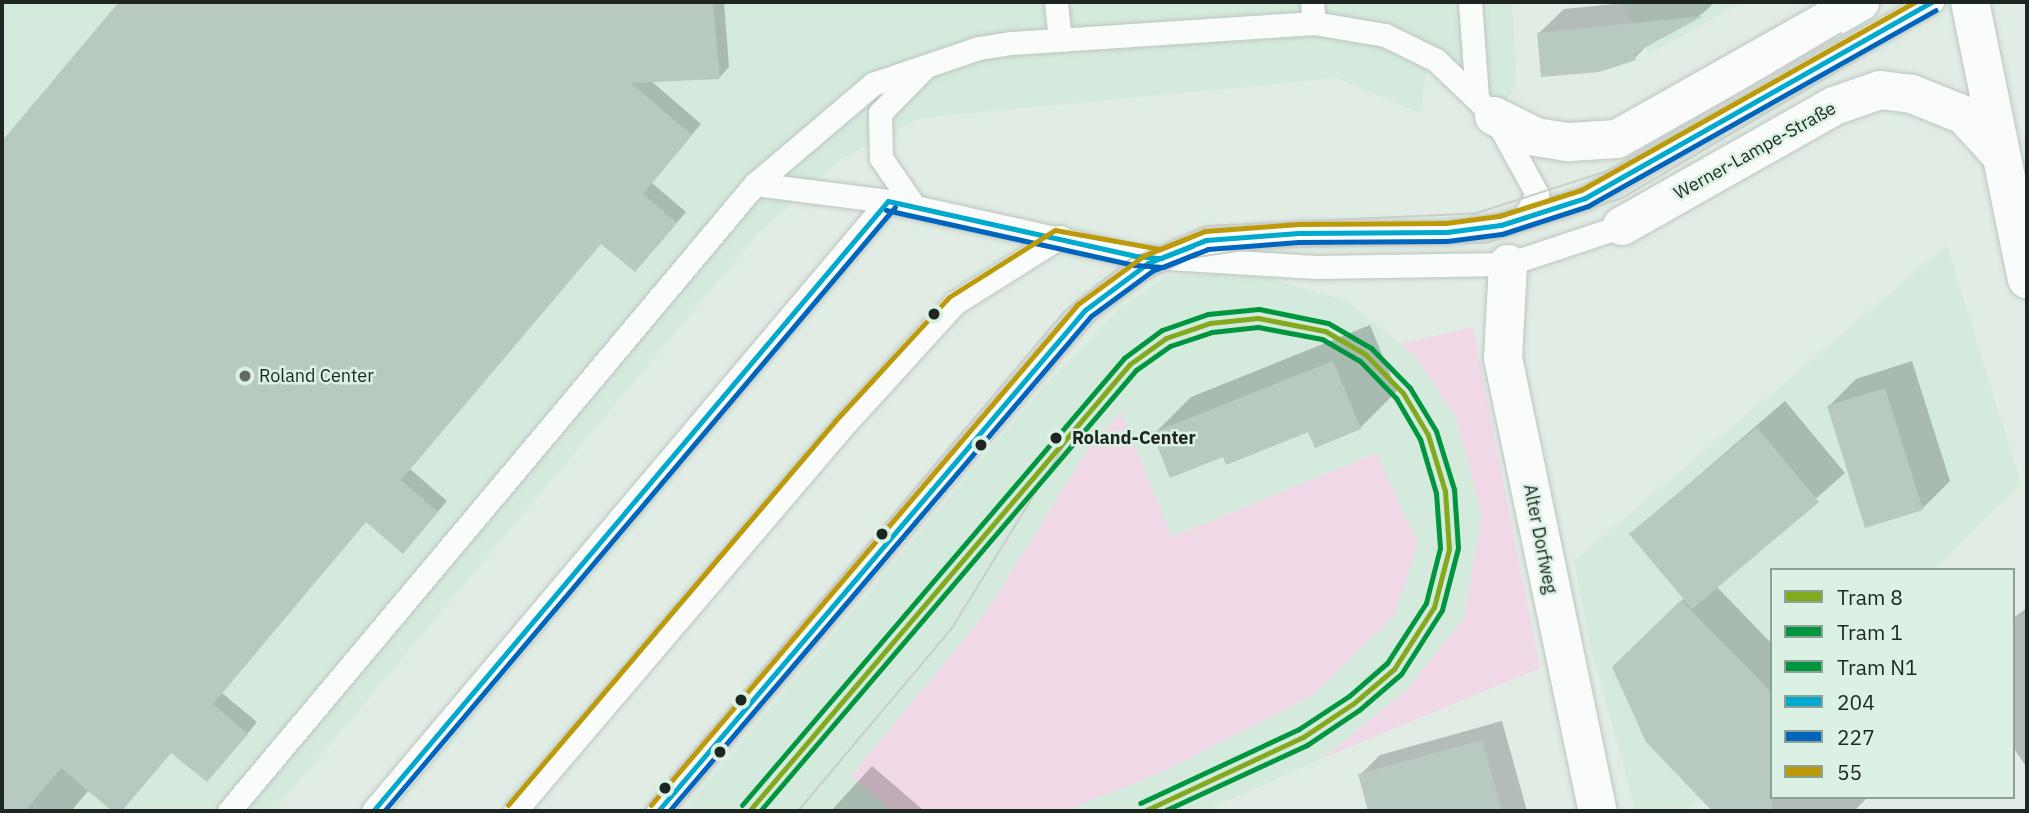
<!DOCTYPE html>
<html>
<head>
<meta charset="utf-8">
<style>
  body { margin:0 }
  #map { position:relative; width:2029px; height:813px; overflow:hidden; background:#e0ece4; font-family:"IBM Plex Sans",sans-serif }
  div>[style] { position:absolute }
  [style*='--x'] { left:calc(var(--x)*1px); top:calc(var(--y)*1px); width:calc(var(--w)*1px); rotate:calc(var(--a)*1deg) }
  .built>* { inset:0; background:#d4eadc }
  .green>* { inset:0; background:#f0d8e7 }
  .shadow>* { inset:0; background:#0003 }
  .building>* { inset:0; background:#b8cabf }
  .roads { filter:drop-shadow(0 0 2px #bcc6bf) drop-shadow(0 0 2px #bcc6bf) }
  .lane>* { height:23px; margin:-11.5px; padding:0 11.5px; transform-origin:11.5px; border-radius:11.5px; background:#fafcfb }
  .street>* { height:38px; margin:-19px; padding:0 19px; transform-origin:19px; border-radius:19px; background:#fafcfb }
  .secondary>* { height:38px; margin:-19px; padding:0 19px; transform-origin:19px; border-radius:19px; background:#fafcfb }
  .tram>* { height:2px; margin:-1px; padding:0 1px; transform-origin:1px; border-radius:1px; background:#cacdca }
  .bus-1>* { height:5px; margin:-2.5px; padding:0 2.5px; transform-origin:2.5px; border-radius:2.5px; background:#00a9ce }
  .bus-2>* { height:5px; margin:-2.5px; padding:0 2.5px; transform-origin:2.5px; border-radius:2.5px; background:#0065bd }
  .bus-3>* { height:5px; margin:-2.5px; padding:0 2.5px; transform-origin:2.5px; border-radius:2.5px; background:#bc9a0a }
  .tram-1>* { height:5px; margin:-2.5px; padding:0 2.5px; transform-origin:2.5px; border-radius:2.5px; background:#83aa1f }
  .tram-2>* { height:5px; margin:-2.5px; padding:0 2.5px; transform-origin:2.5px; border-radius:2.5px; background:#009640 }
  .tram-3>* { height:5px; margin:-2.5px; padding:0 2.5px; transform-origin:2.5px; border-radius:2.5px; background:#009640 }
  .dots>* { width:19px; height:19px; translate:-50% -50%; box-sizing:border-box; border:4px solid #dbf1e3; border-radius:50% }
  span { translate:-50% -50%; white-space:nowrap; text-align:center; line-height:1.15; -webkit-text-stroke:5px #dbf1e3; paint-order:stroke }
  .street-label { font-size:18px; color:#1e2621 }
  .poi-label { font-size:18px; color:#1e2621 }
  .left { translate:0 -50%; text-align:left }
  .stop-label { font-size:18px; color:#1e2621; font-weight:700 }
  .frame { position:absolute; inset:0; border:4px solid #1e2621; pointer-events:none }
  .legend { position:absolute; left:1770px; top:568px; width:245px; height:231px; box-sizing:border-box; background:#dbf1e3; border:2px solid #8fa095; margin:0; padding:9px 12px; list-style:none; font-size:21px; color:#1e2621 }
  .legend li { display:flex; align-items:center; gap:14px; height:35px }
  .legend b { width:35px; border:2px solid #8fa095 }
</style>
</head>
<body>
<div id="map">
  <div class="built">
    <i style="clip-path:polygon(2px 2px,1512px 2px,1517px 85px,1498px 112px,1430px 53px,1420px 113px,1337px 78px,921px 118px,841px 159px,758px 234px,274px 811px,2px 811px)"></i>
    <i style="clip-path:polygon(1621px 2px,1743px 2px,1649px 54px)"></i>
    <i style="clip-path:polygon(1947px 245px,2021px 484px,1933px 570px,1772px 570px,1772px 728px,1687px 811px,1636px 811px,1591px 649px,1574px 561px)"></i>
    <i style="clip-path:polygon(1248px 272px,1347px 301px,1415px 356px,1456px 417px,1482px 515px,1464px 618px,1404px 693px,1323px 758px,1205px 811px,1065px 811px,1162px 772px,1313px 695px,1377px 453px,1172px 537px,1121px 413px,1085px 454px,985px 614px,852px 776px,892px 811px,683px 811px,1041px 390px,1118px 310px,1164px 277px)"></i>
  </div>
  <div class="green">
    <i style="clip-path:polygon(1473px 327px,1540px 668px,1323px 758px,1404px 693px,1464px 618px,1482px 515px,1456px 417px,1415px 356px,1400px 344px)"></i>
    <i style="clip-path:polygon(1121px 412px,1172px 537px,1377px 453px,1418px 544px,1394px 616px,1313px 695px,1162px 772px,1065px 811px,892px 811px,851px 776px,985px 614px,1085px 454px)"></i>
  </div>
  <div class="shadow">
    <i style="clip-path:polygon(121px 2px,724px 2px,729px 67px,719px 78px,650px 80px,701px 124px,652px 183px,686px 212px,645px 260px,602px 242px,410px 469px,447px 501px,413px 541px,367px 520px,222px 693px,257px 722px,217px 770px,172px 751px,121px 811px,89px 790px,71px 811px,2px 811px,2px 143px)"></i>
    <i style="clip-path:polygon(1635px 2px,1715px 2px,1702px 14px,1649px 43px,1635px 58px,1539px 33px,1564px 9px)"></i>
    <i style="clip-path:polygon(1370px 325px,1397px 391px,1360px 428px,1154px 434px,1191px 397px)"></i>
    <i style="clip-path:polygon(1912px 361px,1950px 481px,1922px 509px,1829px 406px,1856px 379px)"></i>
    <i style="clip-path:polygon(1785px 401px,1845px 473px,1716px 586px,1772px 644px,1772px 797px,1868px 797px,1854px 811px,1749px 811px,1711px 771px,1639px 642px,1685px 598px,1631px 534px)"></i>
    <i style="clip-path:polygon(2027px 608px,2027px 768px,2013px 747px,2013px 618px)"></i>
    <i style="clip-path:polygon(1502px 721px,1527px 811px,1370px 811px,1360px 775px,1380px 755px)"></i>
    <i style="clip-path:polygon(872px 766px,922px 809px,920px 811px,831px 811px)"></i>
  </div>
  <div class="building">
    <i style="clip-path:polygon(119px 2px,713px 2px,720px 79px,631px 83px,692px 135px,643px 194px,677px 223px,635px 272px,601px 244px,401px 480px,438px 512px,403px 554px,366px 522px,213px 704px,248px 734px,207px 782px,171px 753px,122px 811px,112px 811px,61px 768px,25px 811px,2px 811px,2px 141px)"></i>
    <i style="clip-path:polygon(1703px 16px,1633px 54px,1636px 60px,1599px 72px,1541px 77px,1537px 33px)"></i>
    <i style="clip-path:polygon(1333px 361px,1361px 429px,1315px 448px,1308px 432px,1226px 465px,1223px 457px,1170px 478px,1152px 433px)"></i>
    <i style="clip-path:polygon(1885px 388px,1923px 510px,1865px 528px,1827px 406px)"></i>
    <i style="clip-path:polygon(1757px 427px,1819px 502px,1692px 609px,1629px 534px)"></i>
    <i style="clip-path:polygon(1681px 600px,1772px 693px,1772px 811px,1712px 811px,1646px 742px,1612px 667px)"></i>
    <i style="clip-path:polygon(1482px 740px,1502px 811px,1368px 811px,1358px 774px)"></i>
  </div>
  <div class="roads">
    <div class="lane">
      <i style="--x:1056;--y:2;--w:36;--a:84"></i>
      <i style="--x:1312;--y:2;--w:21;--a:85"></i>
      <i style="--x:1470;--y:2;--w:96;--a:85.8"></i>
      <i style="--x:755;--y:184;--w:134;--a:7.3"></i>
      <i style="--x:888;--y:201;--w:254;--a:12.5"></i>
      <i style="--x:1136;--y:256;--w:180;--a:3.5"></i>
      <i style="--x:1316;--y:267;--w:192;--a:-0.9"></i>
      <i style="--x:1508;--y:264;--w:120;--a:-18.4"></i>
      <i style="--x:914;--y:206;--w:58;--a:-124.5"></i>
      <i style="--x:881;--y:158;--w:45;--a:-91.3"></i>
      <i style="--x:880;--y:113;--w:62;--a:-45.7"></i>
      <i style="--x:229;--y:811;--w:818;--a:-50.01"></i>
      <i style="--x:755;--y:184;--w:155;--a:-40.3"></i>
      <i style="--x:873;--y:84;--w:112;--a:-18.8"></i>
      <i style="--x:979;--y:48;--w:33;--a:-9"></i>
      <i style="--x:1012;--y:43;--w:303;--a:-3.8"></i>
      <i style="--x:1314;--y:23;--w:72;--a:9.6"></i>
      <i style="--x:1385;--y:35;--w:57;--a:26.1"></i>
      <i style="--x:1436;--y:60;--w:81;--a:44"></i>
      <i style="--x:1494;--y:116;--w:89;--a:61.1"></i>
      <i style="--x:1537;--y:194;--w:26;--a:119"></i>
      <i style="--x:373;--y:811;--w:798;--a:-49.83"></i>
      <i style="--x:515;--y:811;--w:504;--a:-49.58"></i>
      <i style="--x:842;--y:427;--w:168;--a:-47.7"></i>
      <i style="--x:955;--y:303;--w:124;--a:-32.2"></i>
      <i style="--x:658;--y:811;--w:658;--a:-49.56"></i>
      <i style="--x:1085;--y:310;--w:79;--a:-36.7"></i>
      <i style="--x:1148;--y:263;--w:62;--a:-21.6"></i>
      <i style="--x:1206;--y:240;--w:93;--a:-4.3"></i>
      <i style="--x:1299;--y:233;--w:148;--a:-0.4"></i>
      <i style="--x:1447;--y:232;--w:54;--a:-7.4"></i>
      <i style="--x:1501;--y:225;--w:88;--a:-17.8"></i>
      <i style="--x:1585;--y:198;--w:399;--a:-29.5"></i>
    </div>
    <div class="street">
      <i style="--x:1494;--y:116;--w:47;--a:26.6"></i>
      <i style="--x:1536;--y:137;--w:33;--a:9"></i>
      <i style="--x:1569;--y:142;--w:48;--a:-3.6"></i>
      <i style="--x:1617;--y:139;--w:279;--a:-29.4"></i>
      <i style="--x:1622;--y:226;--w:244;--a:-29.5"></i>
      <i style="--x:1834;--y:106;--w:49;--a:-19.2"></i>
      <i style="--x:1880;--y:90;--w:32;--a:7"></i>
      <i style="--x:1912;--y:94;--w:56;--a:22"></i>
      <i style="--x:1964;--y:115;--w:50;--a:47.4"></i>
      <i style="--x:1508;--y:264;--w:94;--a:93"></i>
      <i style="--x:1503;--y:358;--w:463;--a:78.2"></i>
    </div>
    <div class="secondary">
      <i style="--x:1970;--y:2;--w:283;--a:78.4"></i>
    </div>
  </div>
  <div class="tram">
    <i style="--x:643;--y:811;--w:654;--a:-49.84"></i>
    <i style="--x:1065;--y:311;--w:82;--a:-38.6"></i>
    <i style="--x:1129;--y:260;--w:83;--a:-24.1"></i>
    <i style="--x:1205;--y:226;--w:272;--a:-2.7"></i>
    <i style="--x:1477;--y:213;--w:137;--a:-17.9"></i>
    <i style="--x:1607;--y:171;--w:272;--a:-30.5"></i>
    <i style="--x:675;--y:811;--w:531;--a:-49.89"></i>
    <i style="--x:1017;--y:405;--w:126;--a:-47.6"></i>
    <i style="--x:1102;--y:312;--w:49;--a:-36.6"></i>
    <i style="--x:1141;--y:283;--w:56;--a:-26.6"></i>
    <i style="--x:1191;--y:258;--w:67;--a:-8.6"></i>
    <i style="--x:1257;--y:248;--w:229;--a:-1.3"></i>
    <i style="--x:1486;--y:243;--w:143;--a:-18.3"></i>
    <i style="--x:1622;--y:198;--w:274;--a:-30.5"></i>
    <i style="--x:798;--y:811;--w:239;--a:-49.9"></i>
    <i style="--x:952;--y:628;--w:241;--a:-58.4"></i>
  </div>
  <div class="bus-1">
    <i style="--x:888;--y:201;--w:254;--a:12.5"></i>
    <i style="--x:1136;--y:256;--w:25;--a:5"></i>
    <i style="--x:1161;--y:258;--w:33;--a:-21"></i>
    <i style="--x:373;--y:811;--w:798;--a:-49.83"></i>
    <i style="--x:658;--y:811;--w:658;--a:-49.56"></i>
    <i style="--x:1085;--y:310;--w:79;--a:-36.7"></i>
    <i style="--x:1148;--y:263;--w:62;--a:-21.6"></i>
    <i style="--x:1206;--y:240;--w:93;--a:-4.3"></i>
    <i style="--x:1299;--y:233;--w:148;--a:-0.4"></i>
    <i style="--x:1447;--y:232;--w:54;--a:-7.4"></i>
    <i style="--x:1501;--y:225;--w:88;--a:-17.8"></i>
    <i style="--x:1585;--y:198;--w:399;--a:-29.5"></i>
  </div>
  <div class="bus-2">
    <i style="--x:886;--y:210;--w:255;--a:12.5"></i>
    <i style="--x:1135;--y:265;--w:28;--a:4"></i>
    <i style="--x:1163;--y:267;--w:35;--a:-22"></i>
    <i style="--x:384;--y:811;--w:791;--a:-49.77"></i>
    <i style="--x:669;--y:811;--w:650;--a:-49.55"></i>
    <i style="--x:1091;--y:316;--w:76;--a:-36.4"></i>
    <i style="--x:1152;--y:271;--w:60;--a:-21.4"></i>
    <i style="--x:1208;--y:249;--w:91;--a:-4.4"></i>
    <i style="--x:1299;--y:242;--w:148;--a:-0.4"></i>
    <i style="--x:1447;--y:241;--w:55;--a:-7.3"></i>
    <i style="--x:1502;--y:234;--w:90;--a:-18"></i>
    <i style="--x:1588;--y:206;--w:399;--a:-29.4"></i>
  </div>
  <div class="bus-3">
    <i style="--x:508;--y:805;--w:504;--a:-49.58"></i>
    <i style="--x:835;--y:421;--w:168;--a:-47.4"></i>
    <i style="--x:949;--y:297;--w:125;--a:-32.3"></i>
    <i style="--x:1055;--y:230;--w:107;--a:10.3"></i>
    <i style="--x:1160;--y:249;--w:48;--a:-21.8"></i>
    <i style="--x:1205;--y:231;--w:94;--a:-4.3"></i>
    <i style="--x:1299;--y:224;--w:147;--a:-0.4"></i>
    <i style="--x:1446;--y:223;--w:53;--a:-7.5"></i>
    <i style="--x:1499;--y:216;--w:86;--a:-17.6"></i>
    <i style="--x:1581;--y:190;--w:383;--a:-29.4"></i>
    <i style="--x:651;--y:805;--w:658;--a:-49.56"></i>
    <i style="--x:1078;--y:304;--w:81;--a:-36.4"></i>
    <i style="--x:1143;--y:256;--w:48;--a:-21.8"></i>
  </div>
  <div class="tram-1">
    <i style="--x:749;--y:811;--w:587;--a:-49.56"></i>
    <i style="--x:1130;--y:364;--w:44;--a:-35.8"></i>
    <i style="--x:1166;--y:338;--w:46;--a:-18.8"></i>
    <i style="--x:1210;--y:323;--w:48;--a:-5.9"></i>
    <i style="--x:1258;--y:318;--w:68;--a:11"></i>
    <i style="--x:1325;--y:331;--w:46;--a:29.9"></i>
    <i style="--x:1365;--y:354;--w:54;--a:45.7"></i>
    <i style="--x:1403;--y:393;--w:49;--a:59.2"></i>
    <i style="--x:1428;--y:435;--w:59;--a:73.1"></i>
    <i style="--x:1445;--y:491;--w:58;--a:86.1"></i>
    <i style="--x:1449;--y:549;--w:60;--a:104.5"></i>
    <i style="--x:1434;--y:607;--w:74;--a:122.8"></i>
    <i style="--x:1394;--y:669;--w:52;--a:139.6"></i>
    <i style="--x:1354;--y:703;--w:61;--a:146.3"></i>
    <i style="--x:1303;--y:737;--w:175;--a:155"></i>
  </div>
  <div class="tram-2">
    <i style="--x:760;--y:811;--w:580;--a:-49.55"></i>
    <i style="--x:1136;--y:370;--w:42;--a:-35.2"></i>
    <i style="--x:1170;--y:346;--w:44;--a:-18.4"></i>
    <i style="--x:1212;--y:332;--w:46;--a:-6.2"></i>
    <i style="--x:1258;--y:327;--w:65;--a:10.6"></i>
    <i style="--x:1322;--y:339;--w:44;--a:30.1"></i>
    <i style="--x:1360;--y:361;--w:52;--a:45.8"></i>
    <i style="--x:1396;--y:398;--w:48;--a:59.7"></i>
    <i style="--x:1420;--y:439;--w:56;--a:73.5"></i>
    <i style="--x:1436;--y:493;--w:55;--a:85.8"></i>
    <i style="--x:1440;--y:548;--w:57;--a:104.3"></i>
    <i style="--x:1426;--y:603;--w:72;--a:123"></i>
    <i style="--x:1387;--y:663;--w:50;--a:139"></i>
    <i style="--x:1349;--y:696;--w:60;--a:146.6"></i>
    <i style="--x:1299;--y:729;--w:175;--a:155"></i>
  </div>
  <div class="tram-3">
    <i style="--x:742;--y:805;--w:588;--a:-49.48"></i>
    <i style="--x:1124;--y:358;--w:47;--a:-36.4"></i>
    <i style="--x:1162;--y:330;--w:49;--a:-19.2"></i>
    <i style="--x:1208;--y:314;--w:51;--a:-5.6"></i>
    <i style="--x:1259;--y:309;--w:70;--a:11.5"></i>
    <i style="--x:1328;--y:323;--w:50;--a:30.2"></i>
    <i style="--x:1371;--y:348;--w:56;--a:45.7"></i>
    <i style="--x:1410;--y:388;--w:50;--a:58.8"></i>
    <i style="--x:1436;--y:431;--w:61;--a:72.8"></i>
    <i style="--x:1454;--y:489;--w:59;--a:86.1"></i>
    <i style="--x:1458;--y:548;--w:64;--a:104.5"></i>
    <i style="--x:1442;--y:610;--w:76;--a:122.6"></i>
    <i style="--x:1401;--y:674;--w:55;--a:139.4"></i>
    <i style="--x:1359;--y:710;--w:63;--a:146.1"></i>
    <i style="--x:1307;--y:745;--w:157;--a:155.2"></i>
  </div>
  <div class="dots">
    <i style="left:934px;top:314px;background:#1e2621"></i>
    <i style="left:245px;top:376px;background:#626b65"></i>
    <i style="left:1056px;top:438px;background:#1e2621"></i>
    <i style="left:981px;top:445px;background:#1e2621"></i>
    <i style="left:882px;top:534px;background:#1e2621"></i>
    <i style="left:741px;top:700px;background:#1e2621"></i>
    <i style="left:720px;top:752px;background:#1e2621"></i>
    <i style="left:665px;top:788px;background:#1e2621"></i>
  </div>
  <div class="street-label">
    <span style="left:1755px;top:151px;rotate:-29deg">Werner-Lampe-Straße</span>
    <span style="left:1540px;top:539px;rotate:79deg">Alter Dorfweg</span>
  </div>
  <div class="poi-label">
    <span class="left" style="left:259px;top:376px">Roland Center</span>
  </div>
  <div class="stop-label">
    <span class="left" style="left:1072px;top:438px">Roland-Center</span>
  </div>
  <div class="frame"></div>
  <ul class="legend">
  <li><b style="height:9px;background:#83aa1f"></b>Tram 8</li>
  <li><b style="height:9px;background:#009640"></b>Tram 1</li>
  <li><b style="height:9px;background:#009640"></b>Tram N1</li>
  <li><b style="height:9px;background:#00a9ce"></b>204</li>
  <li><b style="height:9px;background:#0065bd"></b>227</li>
  <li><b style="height:9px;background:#bc9a0a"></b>55</li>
  </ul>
</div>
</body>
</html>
